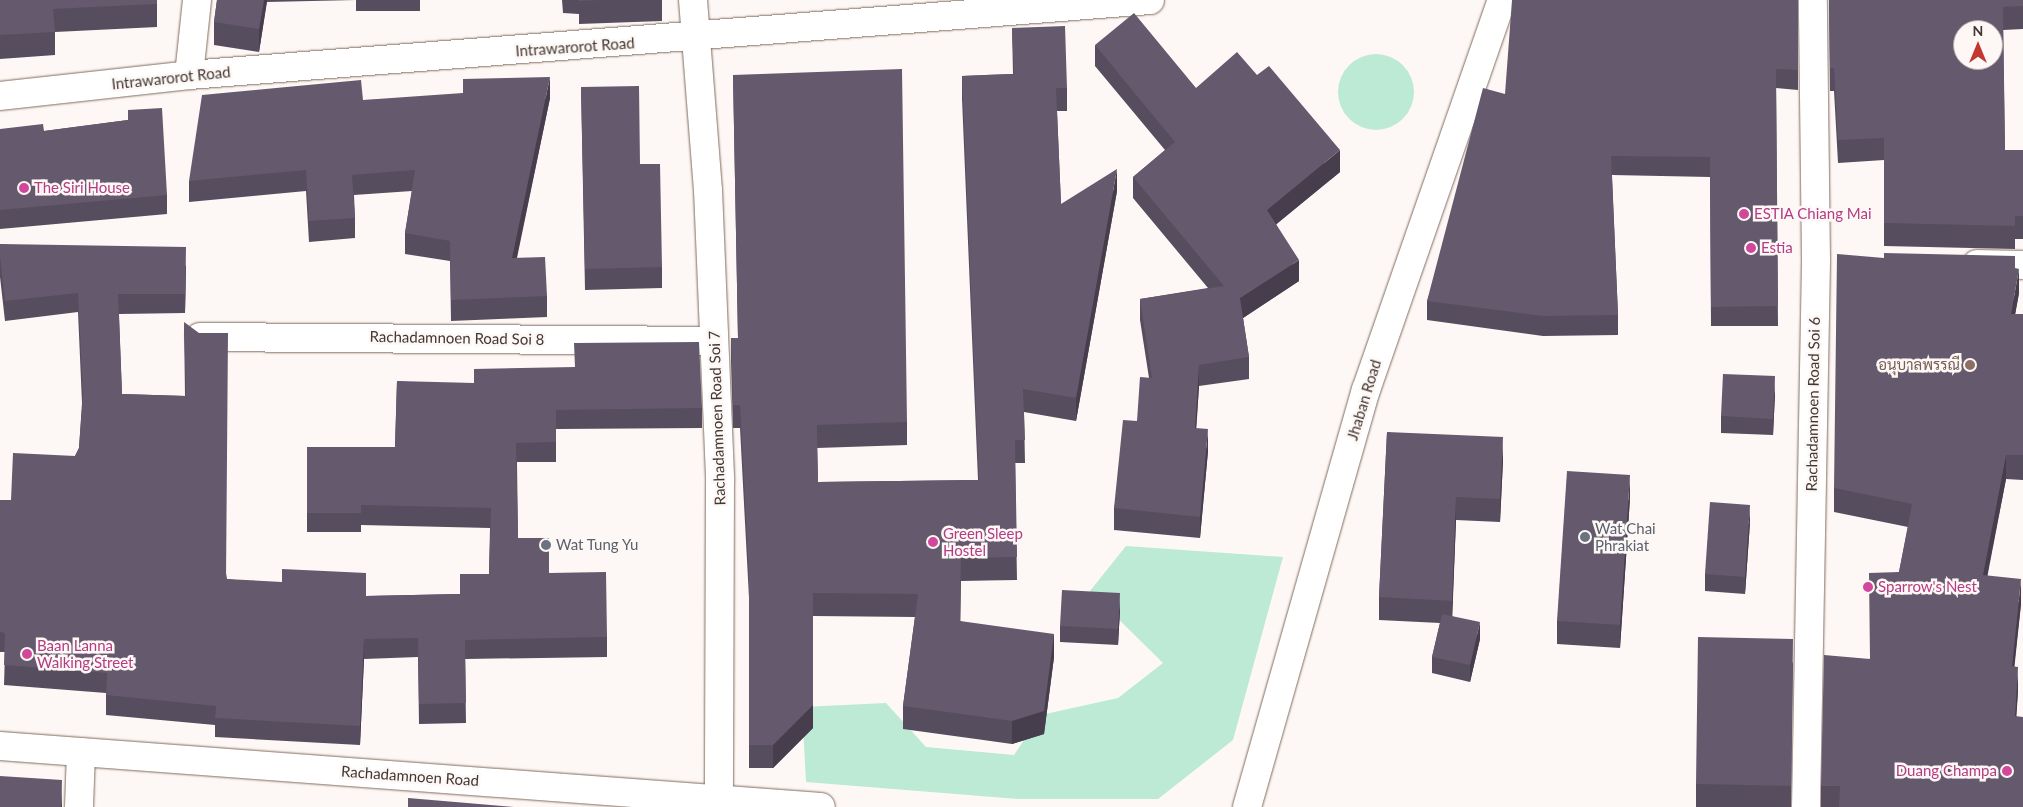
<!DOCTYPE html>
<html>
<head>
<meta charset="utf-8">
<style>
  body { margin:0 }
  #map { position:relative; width:2023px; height:807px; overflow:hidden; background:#fdf8f5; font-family:Lato,Sarabun,sans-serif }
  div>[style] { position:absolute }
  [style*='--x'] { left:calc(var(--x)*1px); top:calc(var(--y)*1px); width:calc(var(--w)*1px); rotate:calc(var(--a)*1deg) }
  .green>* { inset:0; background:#bcead4 }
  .round { border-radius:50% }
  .roads { filter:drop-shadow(0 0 1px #826a5e) drop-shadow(0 0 1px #826a5e) }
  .street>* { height:28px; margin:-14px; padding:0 14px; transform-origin:14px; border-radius:14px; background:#fff }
  .secondary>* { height:28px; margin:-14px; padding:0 14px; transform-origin:14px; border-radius:14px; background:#fff }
  .wall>* { inset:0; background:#564d5e }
  .shaded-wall>* { inset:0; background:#463e4c }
  .building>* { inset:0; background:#64596d }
  .dots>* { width:14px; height:14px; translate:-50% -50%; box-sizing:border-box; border:2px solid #fdf8f5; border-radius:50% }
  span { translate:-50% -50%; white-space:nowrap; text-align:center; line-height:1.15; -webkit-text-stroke:5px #fdf8f5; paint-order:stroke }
  .street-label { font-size:15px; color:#423732 }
  .hotel-label { font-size:15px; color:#b23c85 }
  .left { translate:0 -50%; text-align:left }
  .right { translate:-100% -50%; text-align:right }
  .education-label { font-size:15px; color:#785e54 }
  .worship-label { font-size:15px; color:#5b616d }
  .north { position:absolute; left:1953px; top:20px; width:50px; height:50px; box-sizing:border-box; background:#fdf8f5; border:1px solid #b2aba7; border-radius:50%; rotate:0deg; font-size:14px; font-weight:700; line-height:20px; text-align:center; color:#423732 }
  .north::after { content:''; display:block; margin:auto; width:18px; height:22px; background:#c43632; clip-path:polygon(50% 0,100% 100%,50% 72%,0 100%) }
</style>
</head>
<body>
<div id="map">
  <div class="green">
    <i class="round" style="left:1338px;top:54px;width:76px;height:76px"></i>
    <i style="clip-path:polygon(1126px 546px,1283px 557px,1233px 740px,1158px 799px,1018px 799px,806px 782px,802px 707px,886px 703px,926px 747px,1014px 755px,1041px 715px,1118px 698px,1163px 663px,1090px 591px)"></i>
  </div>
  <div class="roads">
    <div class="street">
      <i style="--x:693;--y:0;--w:191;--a:85.5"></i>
      <i style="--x:708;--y:190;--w:291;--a:87.6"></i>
      <i style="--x:720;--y:481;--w:326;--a:90.2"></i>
      <i style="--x:189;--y:75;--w:75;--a:-83.9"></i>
      <i style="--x:1977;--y:264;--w:46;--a:1.2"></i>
      <i style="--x:200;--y:337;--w:514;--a:0.45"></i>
      <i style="--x:79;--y:807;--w:55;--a:-87.9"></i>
      <i style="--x:1247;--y:807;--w:434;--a:-74.1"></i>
      <i style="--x:1366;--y:390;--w:413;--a:-70.8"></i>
      <i style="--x:1806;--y:807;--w:547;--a:-88.95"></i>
      <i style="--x:1816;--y:260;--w:260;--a:-90.7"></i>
    </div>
    <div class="secondary">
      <i style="--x:0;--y:96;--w:190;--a:-6.3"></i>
      <i style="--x:189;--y:75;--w:964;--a:-4.46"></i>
      <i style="--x:0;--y:746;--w:823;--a:4.25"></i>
    </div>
  </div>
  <div class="wall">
    <i style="clip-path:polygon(0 0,157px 0,157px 27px,55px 32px,55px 55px,0 59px)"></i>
    <i style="clip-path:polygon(217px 0,420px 0,420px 11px,356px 11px,356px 0,267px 2px,259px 52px,214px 45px,214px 22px)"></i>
    <i style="clip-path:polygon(562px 0,662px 0,662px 21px,579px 24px,579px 14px,563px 13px)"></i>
    <i style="clip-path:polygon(1798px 0,1798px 90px,1776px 88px,1778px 326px,1711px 326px,1710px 177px,1612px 175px,1618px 315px,1618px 335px,1543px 336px,1427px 320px,1427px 301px,1505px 94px)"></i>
    <i style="clip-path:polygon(1829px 0,2023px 0,2023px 29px,2003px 30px,2005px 150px,2023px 150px,2023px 239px,2015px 239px,2015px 249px,1884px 246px,1884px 160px,1838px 163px,1834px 91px,1830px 91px)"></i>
    <i style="clip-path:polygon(1012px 28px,1067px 88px,1067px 111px,1057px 111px,1061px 204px,1117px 191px,1076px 421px,1024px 412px,1025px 463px,1015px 463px,1017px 580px,961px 581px,960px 621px,1054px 657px,1044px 734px,1012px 744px,903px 729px,903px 706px,915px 617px,813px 616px,813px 728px,773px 768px,749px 768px,749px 598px,740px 428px,733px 428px,731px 361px,731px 338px,738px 338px,733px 75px,907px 422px,907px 445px,817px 448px,818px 482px,978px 480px,962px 99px,962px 76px,1013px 74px)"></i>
    <i style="clip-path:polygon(1095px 45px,1196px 88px,1340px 172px,1276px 224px,1299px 281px,1243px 318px,1249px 357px,1249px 379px,1199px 386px,1196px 428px,1208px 451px,1200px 538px,1114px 530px,1114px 508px,1149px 378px,1140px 320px,1140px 299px,1208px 288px,1133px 198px,1133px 177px,1165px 150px,1095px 66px)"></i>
    <i style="clip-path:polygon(581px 87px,640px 164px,662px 267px,662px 288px,585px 290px)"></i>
    <i style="clip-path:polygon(550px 98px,517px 258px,547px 296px,547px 317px,451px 321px,450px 261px,405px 254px,405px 233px,412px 191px,354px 195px,355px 218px,355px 238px,309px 242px,306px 191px,189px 202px,189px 181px,363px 100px)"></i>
    <i style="clip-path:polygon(128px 110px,167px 195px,167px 214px,0 229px,0 129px,44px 131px,128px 120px)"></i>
    <i style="clip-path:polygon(0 244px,186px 266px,185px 313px,119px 314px,122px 394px,185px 396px,184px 322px,227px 579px,366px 596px,460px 594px,489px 574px,490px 528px,361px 525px,361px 532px,307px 532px,307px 447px,395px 447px,397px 381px,702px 408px,702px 428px,556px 429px,556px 462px,517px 462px,518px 538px,607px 637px,607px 657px,465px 659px,466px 723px,419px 724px,418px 657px,364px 659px,360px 745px,215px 737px,215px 725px,106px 715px,106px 693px,4px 685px,5px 652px,0 652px,0 500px,11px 500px,75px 456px,79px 448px,82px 403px,78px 312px,5px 321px,0 277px)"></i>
    <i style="clip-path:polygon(2019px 293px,2015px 314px,2023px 314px,2023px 480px,2006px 479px,1987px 575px,2021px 604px,2014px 666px,2018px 691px,2016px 716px,2023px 807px,1821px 807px,1821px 786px,1870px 658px,1899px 572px,1908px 527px,1834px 512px,1834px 488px)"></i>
    <i style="clip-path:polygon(1775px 393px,1773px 435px,1721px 433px,1721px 416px)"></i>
    <i style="clip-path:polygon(1387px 432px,1503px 460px,1500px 522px,1456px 520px,1452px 616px,1480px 639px,1470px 682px,1432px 673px,1432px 657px,1440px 623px,1379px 620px,1379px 597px)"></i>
    <i style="clip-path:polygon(1630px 498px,1620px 648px,1557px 644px,1557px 621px)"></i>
    <i style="clip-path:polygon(1750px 522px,1745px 594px,1705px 591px,1705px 574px)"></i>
    <i style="clip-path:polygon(1120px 610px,1118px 645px,1060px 642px,1060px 626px)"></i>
    <i style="clip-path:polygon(1793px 662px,1791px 807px,1696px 807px,1696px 784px)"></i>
  </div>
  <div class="shaded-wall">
    <i style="clip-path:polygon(264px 0,267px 0,259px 52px,259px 29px)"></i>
    <i style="clip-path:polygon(550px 77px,550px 98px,512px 279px,512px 258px)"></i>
    <i style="clip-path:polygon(1340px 150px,1340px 172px,1267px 232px,1267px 210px)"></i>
    <i style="clip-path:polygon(1117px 169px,1117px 191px,1076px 421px,1076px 398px)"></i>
    <i style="clip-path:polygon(186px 247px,186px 266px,185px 313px,185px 294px)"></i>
    <i style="clip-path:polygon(1299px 260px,1299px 281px,1240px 320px,1240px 298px)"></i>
    <i style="clip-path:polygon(2019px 269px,2019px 293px,2011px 338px,2011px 314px)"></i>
    <i style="clip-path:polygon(1199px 365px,1199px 386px,1195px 449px,1195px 428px)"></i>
    <i style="clip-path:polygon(1775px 376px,1775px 393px,1773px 435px,1773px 419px)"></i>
    <i style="clip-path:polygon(1208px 429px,1208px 451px,1200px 538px,1200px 517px)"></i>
    <i style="clip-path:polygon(1503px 437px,1503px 460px,1500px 522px,1500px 499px)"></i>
    <i style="clip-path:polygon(2006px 455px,2006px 479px,1983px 599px,1983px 575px)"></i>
    <i style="clip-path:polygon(1630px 475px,1630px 498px,1620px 648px,1620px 625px)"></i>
    <i style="clip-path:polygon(1456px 497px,1456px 520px,1452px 624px,1452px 601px)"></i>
    <i style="clip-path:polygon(1750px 505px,1750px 522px,1745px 594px,1745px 577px)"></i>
    <i style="clip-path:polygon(961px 558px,961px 581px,960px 644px,960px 621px)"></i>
    <i style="clip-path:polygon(2021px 579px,2021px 604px,2012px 690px,2012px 666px)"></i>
    <i style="clip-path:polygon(1120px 593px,1120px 610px,1118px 645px,1118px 629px)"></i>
    <i style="clip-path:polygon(1480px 622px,1480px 639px,1470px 682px,1470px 665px)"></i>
    <i style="clip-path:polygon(1054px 634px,1054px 657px,1044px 734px,1012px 744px,1012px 721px)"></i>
    <i style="clip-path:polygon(364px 639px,364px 659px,360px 745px,360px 726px)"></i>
    <i style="clip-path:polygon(2018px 667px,2018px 691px,2015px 740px,2015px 716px)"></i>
    <i style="clip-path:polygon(813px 705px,813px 728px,773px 768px,773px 745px)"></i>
    <i style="clip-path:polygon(62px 780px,62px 807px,61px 807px)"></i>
  </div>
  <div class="building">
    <i style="clip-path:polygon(0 0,157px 0,157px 4px,53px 9px,55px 32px,0 35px)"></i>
    <i style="clip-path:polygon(217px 0,264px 0,259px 29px,214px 22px)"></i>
    <i style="clip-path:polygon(579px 0,601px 0,579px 1px)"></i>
    <i style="clip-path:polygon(1512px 0,1798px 0,1798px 70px,1776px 69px,1778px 306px,1711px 307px,1710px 157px,1611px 156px,1618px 315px,1543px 316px,1427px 301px,1483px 88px,1505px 94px)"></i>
    <i style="clip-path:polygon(evenodd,1829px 0,2023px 0,2023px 6px,2003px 7px,2005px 150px,2023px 150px,2023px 216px,2015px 216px,2015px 226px,1884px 223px,1884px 138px,1838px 140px,1834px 68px,1830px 68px,1829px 0,1963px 30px,1993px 30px,1993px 60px,1963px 60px,1963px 30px)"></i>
    <i style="clip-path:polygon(1134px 13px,1196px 88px,1237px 52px,1257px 75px,1269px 66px,1340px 150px,1267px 210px,1299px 260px,1240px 298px,1249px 357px,1199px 365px,1195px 428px,1208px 429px,1200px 517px,1114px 508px,1123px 420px,1137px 421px,1140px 377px,1152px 378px,1140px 299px,1224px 286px,1133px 177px,1175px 142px,1095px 45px)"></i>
    <i style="clip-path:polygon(1065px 26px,1067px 88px,1056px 88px,1061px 204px,1117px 169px,1076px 398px,1023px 389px,1025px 440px,1015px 440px,1017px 557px,961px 558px,960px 621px,1054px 634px,1044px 711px,1012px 721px,903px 706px,918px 594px,813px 593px,813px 705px,773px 745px,749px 745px,749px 575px,740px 405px,733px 405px,731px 338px,738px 338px,733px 75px,902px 69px,907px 422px,817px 425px,818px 482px,979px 480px,962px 76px,1014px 74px,1012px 28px)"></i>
    <i style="clip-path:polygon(550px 77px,512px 258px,545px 257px,547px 296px,451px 300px,450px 241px,405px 233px,415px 170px,352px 175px,355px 218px,309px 221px,306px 170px,189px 181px,202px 95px,361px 80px,363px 100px,463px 93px,463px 79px)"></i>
    <i style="clip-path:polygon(639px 86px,640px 164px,660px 164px,662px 267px,585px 269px,581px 87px)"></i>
    <i style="clip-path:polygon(162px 108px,167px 195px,0 210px,0 129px,43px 124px,44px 131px,128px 120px,128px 110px)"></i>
    <i style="clip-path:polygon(0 244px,186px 247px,185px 294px,118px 294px,122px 394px,186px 396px,184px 322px,199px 333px,228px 333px,226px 579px,282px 582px,282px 569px,366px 573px,366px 596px,460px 594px,460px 574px,489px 574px,491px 508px,361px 505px,361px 513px,307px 513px,307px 447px,395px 447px,397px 381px,474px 383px,474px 369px,575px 367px,574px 343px,699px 342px,702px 408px,556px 410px,556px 442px,516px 443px,518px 538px,549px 538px,549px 573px,606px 572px,607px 637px,465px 640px,466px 703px,419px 704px,418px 638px,364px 639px,360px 726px,215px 718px,216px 706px,106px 695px,107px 673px,4px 665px,5px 633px,0 632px,0 500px,11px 500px,13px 453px,75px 456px,79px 448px,83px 395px,78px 293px,5px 301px,0 257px)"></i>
    <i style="clip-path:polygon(1884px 253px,2015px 256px,2015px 268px,2019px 269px,2011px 314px,2023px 314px,2023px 455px,2006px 455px,1983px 575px,2021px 579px,2012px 666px,2018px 667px,2015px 716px,2023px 717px,2023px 807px,1839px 807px,1840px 786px,1821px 786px,1824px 655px,1870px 659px,1869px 573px,1899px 572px,1912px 504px,1834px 488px,1837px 254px,1884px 258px)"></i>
    <i style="clip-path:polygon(1723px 374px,1775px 376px,1773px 419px,1721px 416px)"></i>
    <i style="clip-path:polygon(1387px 432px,1503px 437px,1500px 499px,1456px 497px,1452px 601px,1379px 597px)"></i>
    <i style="clip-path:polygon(1567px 471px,1630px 475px,1620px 625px,1557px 621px)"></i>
    <i style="clip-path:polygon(1710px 502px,1750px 505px,1745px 577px,1705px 574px)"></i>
    <i style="clip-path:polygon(1062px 590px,1120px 593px,1118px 629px,1060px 626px)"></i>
    <i style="clip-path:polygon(1442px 614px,1480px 622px,1470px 665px,1432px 657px)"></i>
    <i style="clip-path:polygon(1698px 637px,1793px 639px,1791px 786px,1696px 784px)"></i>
    <i style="clip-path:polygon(0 776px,62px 780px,61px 807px,0 807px)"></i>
    <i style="clip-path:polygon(408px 798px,514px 807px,408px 807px)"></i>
  </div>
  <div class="dots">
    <i style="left:24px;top:188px;background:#d1479c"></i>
    <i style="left:1744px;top:214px;background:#d1479c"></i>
    <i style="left:1751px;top:248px;background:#d1479c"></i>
    <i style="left:1970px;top:365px;background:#8d6e63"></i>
    <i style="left:1585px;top:537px;background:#6b7280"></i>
    <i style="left:933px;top:542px;background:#d1479c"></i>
    <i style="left:546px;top:545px;background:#6b7280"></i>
    <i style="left:1868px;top:587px;background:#d1479c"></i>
    <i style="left:27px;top:654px;background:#d1479c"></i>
    <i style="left:2007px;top:771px;background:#d1479c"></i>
  </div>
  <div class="street-label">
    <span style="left:575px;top:47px;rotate:-4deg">Intrawarorot Road</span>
    <span style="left:171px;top:78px;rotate:-6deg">Intrawarorot Road</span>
    <span style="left:457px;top:338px;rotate:1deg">Rachadamnoen Road Soi 8</span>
    <span style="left:1364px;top:400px;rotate:-73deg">Jhaban Road</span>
    <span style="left:1813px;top:404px;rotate:-89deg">Rachadamnoen Road Soi 6</span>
    <span style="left:717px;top:418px;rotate:-92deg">Rachadamnoen Road Soi 7</span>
    <span style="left:410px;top:776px;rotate:4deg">Rachadamnoen Road</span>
  </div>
  <div class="hotel-label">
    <span class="left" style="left:34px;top:188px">The Siri House</span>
    <span class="left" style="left:1754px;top:214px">ESTIA Chiang Mai</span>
    <span class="left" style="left:1761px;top:248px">Estia</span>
    <span class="left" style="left:943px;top:542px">Green Sleep<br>Hostel</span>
    <span class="left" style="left:1878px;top:587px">Sparrow's Nest</span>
    <span class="left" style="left:37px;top:654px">Baan Lanna<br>Walking Street</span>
    <span class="right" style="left:1997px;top:771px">Duang Champa</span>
  </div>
  <div class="education-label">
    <span class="right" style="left:1960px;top:365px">อนุบาลพรรณี</span>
  </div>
  <div class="worship-label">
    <span class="left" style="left:1595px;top:537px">Wat Chai<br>Phrakiat</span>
    <span class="left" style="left:556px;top:545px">Wat Tung Yu</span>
  </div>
  <div class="north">N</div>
</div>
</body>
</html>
